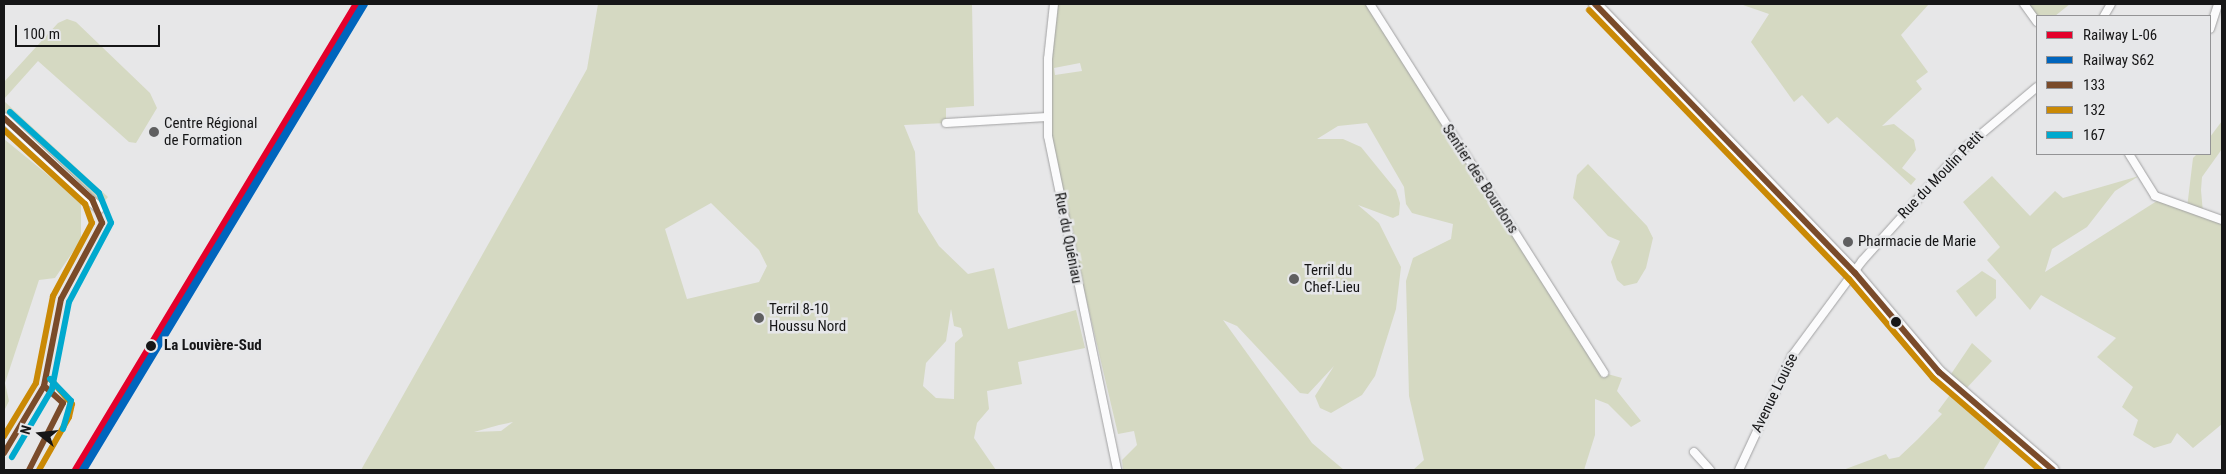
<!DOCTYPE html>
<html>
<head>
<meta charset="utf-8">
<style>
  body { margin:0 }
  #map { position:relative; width:2226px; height:474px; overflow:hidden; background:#e7e7e8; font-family:"Roboto Condensed",sans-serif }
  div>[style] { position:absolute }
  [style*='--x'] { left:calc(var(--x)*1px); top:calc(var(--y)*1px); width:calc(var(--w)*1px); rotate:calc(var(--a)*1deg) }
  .green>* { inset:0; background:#d5d9c2 }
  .roads { filter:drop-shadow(0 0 1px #a1a1a2) drop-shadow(0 0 1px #a1a1a2) }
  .minor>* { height:8px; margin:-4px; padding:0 4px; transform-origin:4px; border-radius:4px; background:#fbfbfc }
  .tertiary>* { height:10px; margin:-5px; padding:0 5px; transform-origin:5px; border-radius:5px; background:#fbfbfc }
  .primary>* { height:12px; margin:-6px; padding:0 6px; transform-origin:6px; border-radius:6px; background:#fbfbfc }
  .bus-1>* { height:6px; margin:-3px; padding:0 3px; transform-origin:3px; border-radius:3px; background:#7a4b2a }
  .bus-2>* { height:6px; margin:-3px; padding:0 3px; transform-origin:3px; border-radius:3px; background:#ca8905 }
  .bus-3>* { height:6px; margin:-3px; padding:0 3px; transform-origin:3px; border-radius:3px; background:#00a9ce }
  .rail-1>* { height:8px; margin:-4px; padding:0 4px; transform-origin:4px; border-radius:4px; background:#e4002b }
  .rail-2>* { height:8px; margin:-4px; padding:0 4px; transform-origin:4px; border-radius:4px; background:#0065bd }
  .dots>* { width:14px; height:14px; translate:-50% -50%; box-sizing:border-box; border:2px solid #e6e7e9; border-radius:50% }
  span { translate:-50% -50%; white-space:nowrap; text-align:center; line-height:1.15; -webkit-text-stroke:5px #e6e7e9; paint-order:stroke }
  .poi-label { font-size:15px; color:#161617 }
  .left { translate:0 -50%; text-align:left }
  .street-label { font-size:15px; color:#161617 }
  .stop-label { font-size:15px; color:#161617; font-weight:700 }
  .frame { position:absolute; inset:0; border:5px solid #161617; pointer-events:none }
  .legend { position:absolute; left:2036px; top:15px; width:175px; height:140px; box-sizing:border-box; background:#e6e7e9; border:1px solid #939395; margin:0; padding:6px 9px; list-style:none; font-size:15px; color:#161617 }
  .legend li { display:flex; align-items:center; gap:10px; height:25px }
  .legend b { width:25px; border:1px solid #939395 }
  .north { position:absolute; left:15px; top:409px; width:50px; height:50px; -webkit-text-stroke:4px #e6e7e9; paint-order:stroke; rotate:286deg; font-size:14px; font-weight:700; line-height:20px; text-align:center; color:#161617 }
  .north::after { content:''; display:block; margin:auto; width:18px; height:22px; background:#161617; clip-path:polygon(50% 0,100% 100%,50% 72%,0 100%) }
  .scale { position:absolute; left:15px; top:25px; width:145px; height:22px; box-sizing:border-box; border:2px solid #161617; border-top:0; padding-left:6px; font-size:15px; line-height:18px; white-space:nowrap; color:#161617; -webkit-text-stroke:4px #e6e7e9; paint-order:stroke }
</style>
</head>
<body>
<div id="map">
  <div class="green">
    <i style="clip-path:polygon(evenodd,598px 4px,972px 4px,974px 106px,946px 108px,946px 123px,904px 125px,915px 152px,918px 212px,939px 246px,968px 274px,994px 268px,1008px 329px,1076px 310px,1085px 348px,1018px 362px,1022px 384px,987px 391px,989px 409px,977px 423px,974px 438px,996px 470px,361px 470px,587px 69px,598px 4px,711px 203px,759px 250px,767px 266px,759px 282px,687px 299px,665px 229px,711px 203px,598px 4px,951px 309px,954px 326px,961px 328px,963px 336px,955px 343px,954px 399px,936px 398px,923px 386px,926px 363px,946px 341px,951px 309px,598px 4px,513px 422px,501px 431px,474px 432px,499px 425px,513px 422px)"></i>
    <i style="clip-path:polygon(evenodd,1054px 4px,1370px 4px,1604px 373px,1622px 378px,1617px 391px,1641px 421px,1631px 427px,1608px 404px,1595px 399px,1595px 435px,1584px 470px,1413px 470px,1424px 460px,1409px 396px,1406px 281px,1413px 258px,1451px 239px,1453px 224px,1412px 213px,1406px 204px,1404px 187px,1367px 123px,1338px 126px,1317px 139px,1343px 139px,1361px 147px,1396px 190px,1400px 203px,1399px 215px,1393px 218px,1358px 205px,1379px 223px,1401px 267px,1396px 309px,1375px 376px,1362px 395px,1331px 413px,1320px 408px,1315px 396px,1334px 366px,1308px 394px,1300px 393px,1237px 326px,1223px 320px,1312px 443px,1344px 470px,1123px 470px,1122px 460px,1137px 445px,1134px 431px,1118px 434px,1048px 136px,1054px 4px,1080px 63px,1082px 71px,1055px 75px,1054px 68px,1080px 63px)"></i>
    <i style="clip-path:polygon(1929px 4px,1901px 35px,1928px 72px,1916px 81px,1922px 89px,1882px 126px,1894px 124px,1914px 140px,1916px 150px,1902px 168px,1916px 179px,1911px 185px,1837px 117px,1828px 124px,1802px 95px,1794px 102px,1751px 42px,1769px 14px,1743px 5px)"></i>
    <i style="clip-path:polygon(2023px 4px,2070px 4px,2055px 16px,2037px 16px)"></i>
    <i style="clip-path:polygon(67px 19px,76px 22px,150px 93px,157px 108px,136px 143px,129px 142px,38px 61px,4px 99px,4px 82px,58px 23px)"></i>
    <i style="clip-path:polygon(4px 101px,108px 197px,99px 208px,4px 118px)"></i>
    <i style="clip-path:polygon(2222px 121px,2222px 149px,2202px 177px,2201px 190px,2203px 213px,2222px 220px,2222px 424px,2193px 448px,2177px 433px,2171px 443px,2154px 448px,2133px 435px,2138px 420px,2122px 407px,2133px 387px,2097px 357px,2116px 338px,2041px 295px,2030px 310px,1987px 260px,2000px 247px,1963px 202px,1992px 176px,2030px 216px,2055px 191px,2063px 198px,2139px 176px,2115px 191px,2087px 227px,2052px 249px,2045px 272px,2160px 199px,2187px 208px,2193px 158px,2197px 154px,2210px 154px,2210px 137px)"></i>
    <i style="clip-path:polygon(4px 139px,81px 202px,81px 240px,55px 278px,39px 280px,5px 383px,9px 401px,4px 411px)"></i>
    <i style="clip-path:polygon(1588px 164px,1647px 226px,1653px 238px,1646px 268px,1637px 283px,1624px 286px,1617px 280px,1611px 262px,1620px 241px,1608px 236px,1573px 198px,1577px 175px)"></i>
    <i style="clip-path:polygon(1982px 271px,1996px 280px,1996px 298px,1976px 317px,1956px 291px)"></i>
    <i style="clip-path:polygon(1972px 343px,1992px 361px,1962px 393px,2006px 431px,1983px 470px,1843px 470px,1886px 454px,1889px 459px,1899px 457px,1918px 439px,1942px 414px,1938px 411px,1955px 388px,1947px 380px)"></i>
  </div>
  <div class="roads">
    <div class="minor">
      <i style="--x:1054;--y:4;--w:55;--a:96.2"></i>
      <i style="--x:1048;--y:59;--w:77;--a:90"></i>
      <i style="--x:1048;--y:136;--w:341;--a:78.3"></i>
      <i style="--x:1370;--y:4;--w:437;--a:57.6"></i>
      <i style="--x:2024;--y:4;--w:22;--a:54"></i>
      <i style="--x:2104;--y:16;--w:14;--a:-60"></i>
      <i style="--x:2210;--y:29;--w:26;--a:-72"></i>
      <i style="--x:946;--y:123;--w:101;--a:-3.4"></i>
      <i style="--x:2129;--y:154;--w:49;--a:58.2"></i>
      <i style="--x:2155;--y:196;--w:71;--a:19.7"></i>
      <i style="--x:1694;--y:452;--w:24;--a:48"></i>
      <i style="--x:1739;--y:470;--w:126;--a:-65.1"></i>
      <i style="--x:1792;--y:356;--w:118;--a:-53.6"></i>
      <i style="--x:1862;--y:261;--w:148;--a:-48"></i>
      <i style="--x:1961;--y:151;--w:99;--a:-40.1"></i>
    </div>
    <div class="tertiary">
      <i style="--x:4;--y:118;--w:131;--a:43.5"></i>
    </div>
    <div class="primary">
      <i style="--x:1595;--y:4;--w:374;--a:46"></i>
      <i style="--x:1855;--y:273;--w:130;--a:49.7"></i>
      <i style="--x:1939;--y:372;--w:150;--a:40.7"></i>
    </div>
  </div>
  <div class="bus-1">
    <i style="--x:1595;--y:4;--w:374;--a:46"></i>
    <i style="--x:1855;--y:273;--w:130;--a:49.7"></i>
    <i style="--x:1939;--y:372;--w:150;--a:40.7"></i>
    <i style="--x:4;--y:118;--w:120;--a:42.6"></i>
    <i style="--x:92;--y:199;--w:26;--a:67"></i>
    <i style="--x:102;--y:223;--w:86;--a:118.3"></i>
    <i style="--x:61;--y:299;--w:89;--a:101.1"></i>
    <i style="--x:44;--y:386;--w:78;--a:120.8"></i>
    <i style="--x:29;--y:470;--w:75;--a:-63.1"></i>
    <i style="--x:63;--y:403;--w:25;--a:-138"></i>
  </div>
  <div class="bus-2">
    <i style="--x:1589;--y:10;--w:374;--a:46"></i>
    <i style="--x:1849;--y:279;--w:130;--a:49.7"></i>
    <i style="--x:1933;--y:378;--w:141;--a:40.7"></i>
    <i style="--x:4;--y:130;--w:110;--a:42.4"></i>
    <i style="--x:85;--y:204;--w:20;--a:70"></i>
    <i style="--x:92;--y:223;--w:83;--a:118.1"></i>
    <i style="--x:53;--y:296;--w:89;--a:101.1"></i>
    <i style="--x:36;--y:383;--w:62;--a:121.1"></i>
    <i style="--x:39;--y:470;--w:61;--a:-60.5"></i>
    <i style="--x:69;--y:417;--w:13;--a:-77"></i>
    <i style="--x:72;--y:404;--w:33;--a:-131"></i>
  </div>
  <div class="bus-3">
    <i style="--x:10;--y:112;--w:120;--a:42.3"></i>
    <i style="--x:99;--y:193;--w:32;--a:68"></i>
    <i style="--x:111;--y:223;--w:89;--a:118"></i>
    <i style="--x:69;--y:302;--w:89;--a:101.1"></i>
    <i style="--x:52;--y:389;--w:79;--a:120.5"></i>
    <i style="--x:50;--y:379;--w:30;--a:46"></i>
    <i style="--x:71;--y:401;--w:29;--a:106"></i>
  </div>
  <div class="rail-1">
    <i style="--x:76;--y:470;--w:544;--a:-58.91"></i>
  </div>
  <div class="rail-2">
    <i style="--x:83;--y:470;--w:544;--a:-58.91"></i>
  </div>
  <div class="dots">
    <i style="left:154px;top:132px;background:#5f5f60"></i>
    <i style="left:1848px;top:242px;background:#5f5f60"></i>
    <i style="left:1294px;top:279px;background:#5f5f60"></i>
    <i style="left:759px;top:318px;background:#5f5f60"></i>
    <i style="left:1896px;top:322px;background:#161617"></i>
    <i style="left:151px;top:346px;background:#161617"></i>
  </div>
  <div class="poi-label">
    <span class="left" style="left:164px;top:132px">Centre Régional<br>de Formation</span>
    <span class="left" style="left:1858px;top:242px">Pharmacie de Marie</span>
    <span class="left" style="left:1304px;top:279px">Terril du<br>Chef-Lieu</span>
    <span class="left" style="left:769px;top:318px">Terril 8-10<br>Houssu Nord</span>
  </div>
  <div class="street-label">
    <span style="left:1941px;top:175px;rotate:-46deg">Rue du Moulin Petit</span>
    <span style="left:1480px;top:179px;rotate:57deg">Sentier des Bourdons</span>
    <span style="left:1068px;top:238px;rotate:79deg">Rue du Quéniau</span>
    <span style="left:1775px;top:393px;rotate:-64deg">Avenue Louise</span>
  </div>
  <div class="stop-label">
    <span class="left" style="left:164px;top:346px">La Louvière-Sud</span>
  </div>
  <div class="frame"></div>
  <ul class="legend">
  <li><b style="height:6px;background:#e4002b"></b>Railway L-06</li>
  <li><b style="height:6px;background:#0065bd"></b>Railway S62</li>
  <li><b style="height:6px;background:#7a4b2a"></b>133</li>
  <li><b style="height:6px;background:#ca8905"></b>132</li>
  <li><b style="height:6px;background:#00a9ce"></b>167</li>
  </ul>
  <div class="north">N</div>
  <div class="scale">100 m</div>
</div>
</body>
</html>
